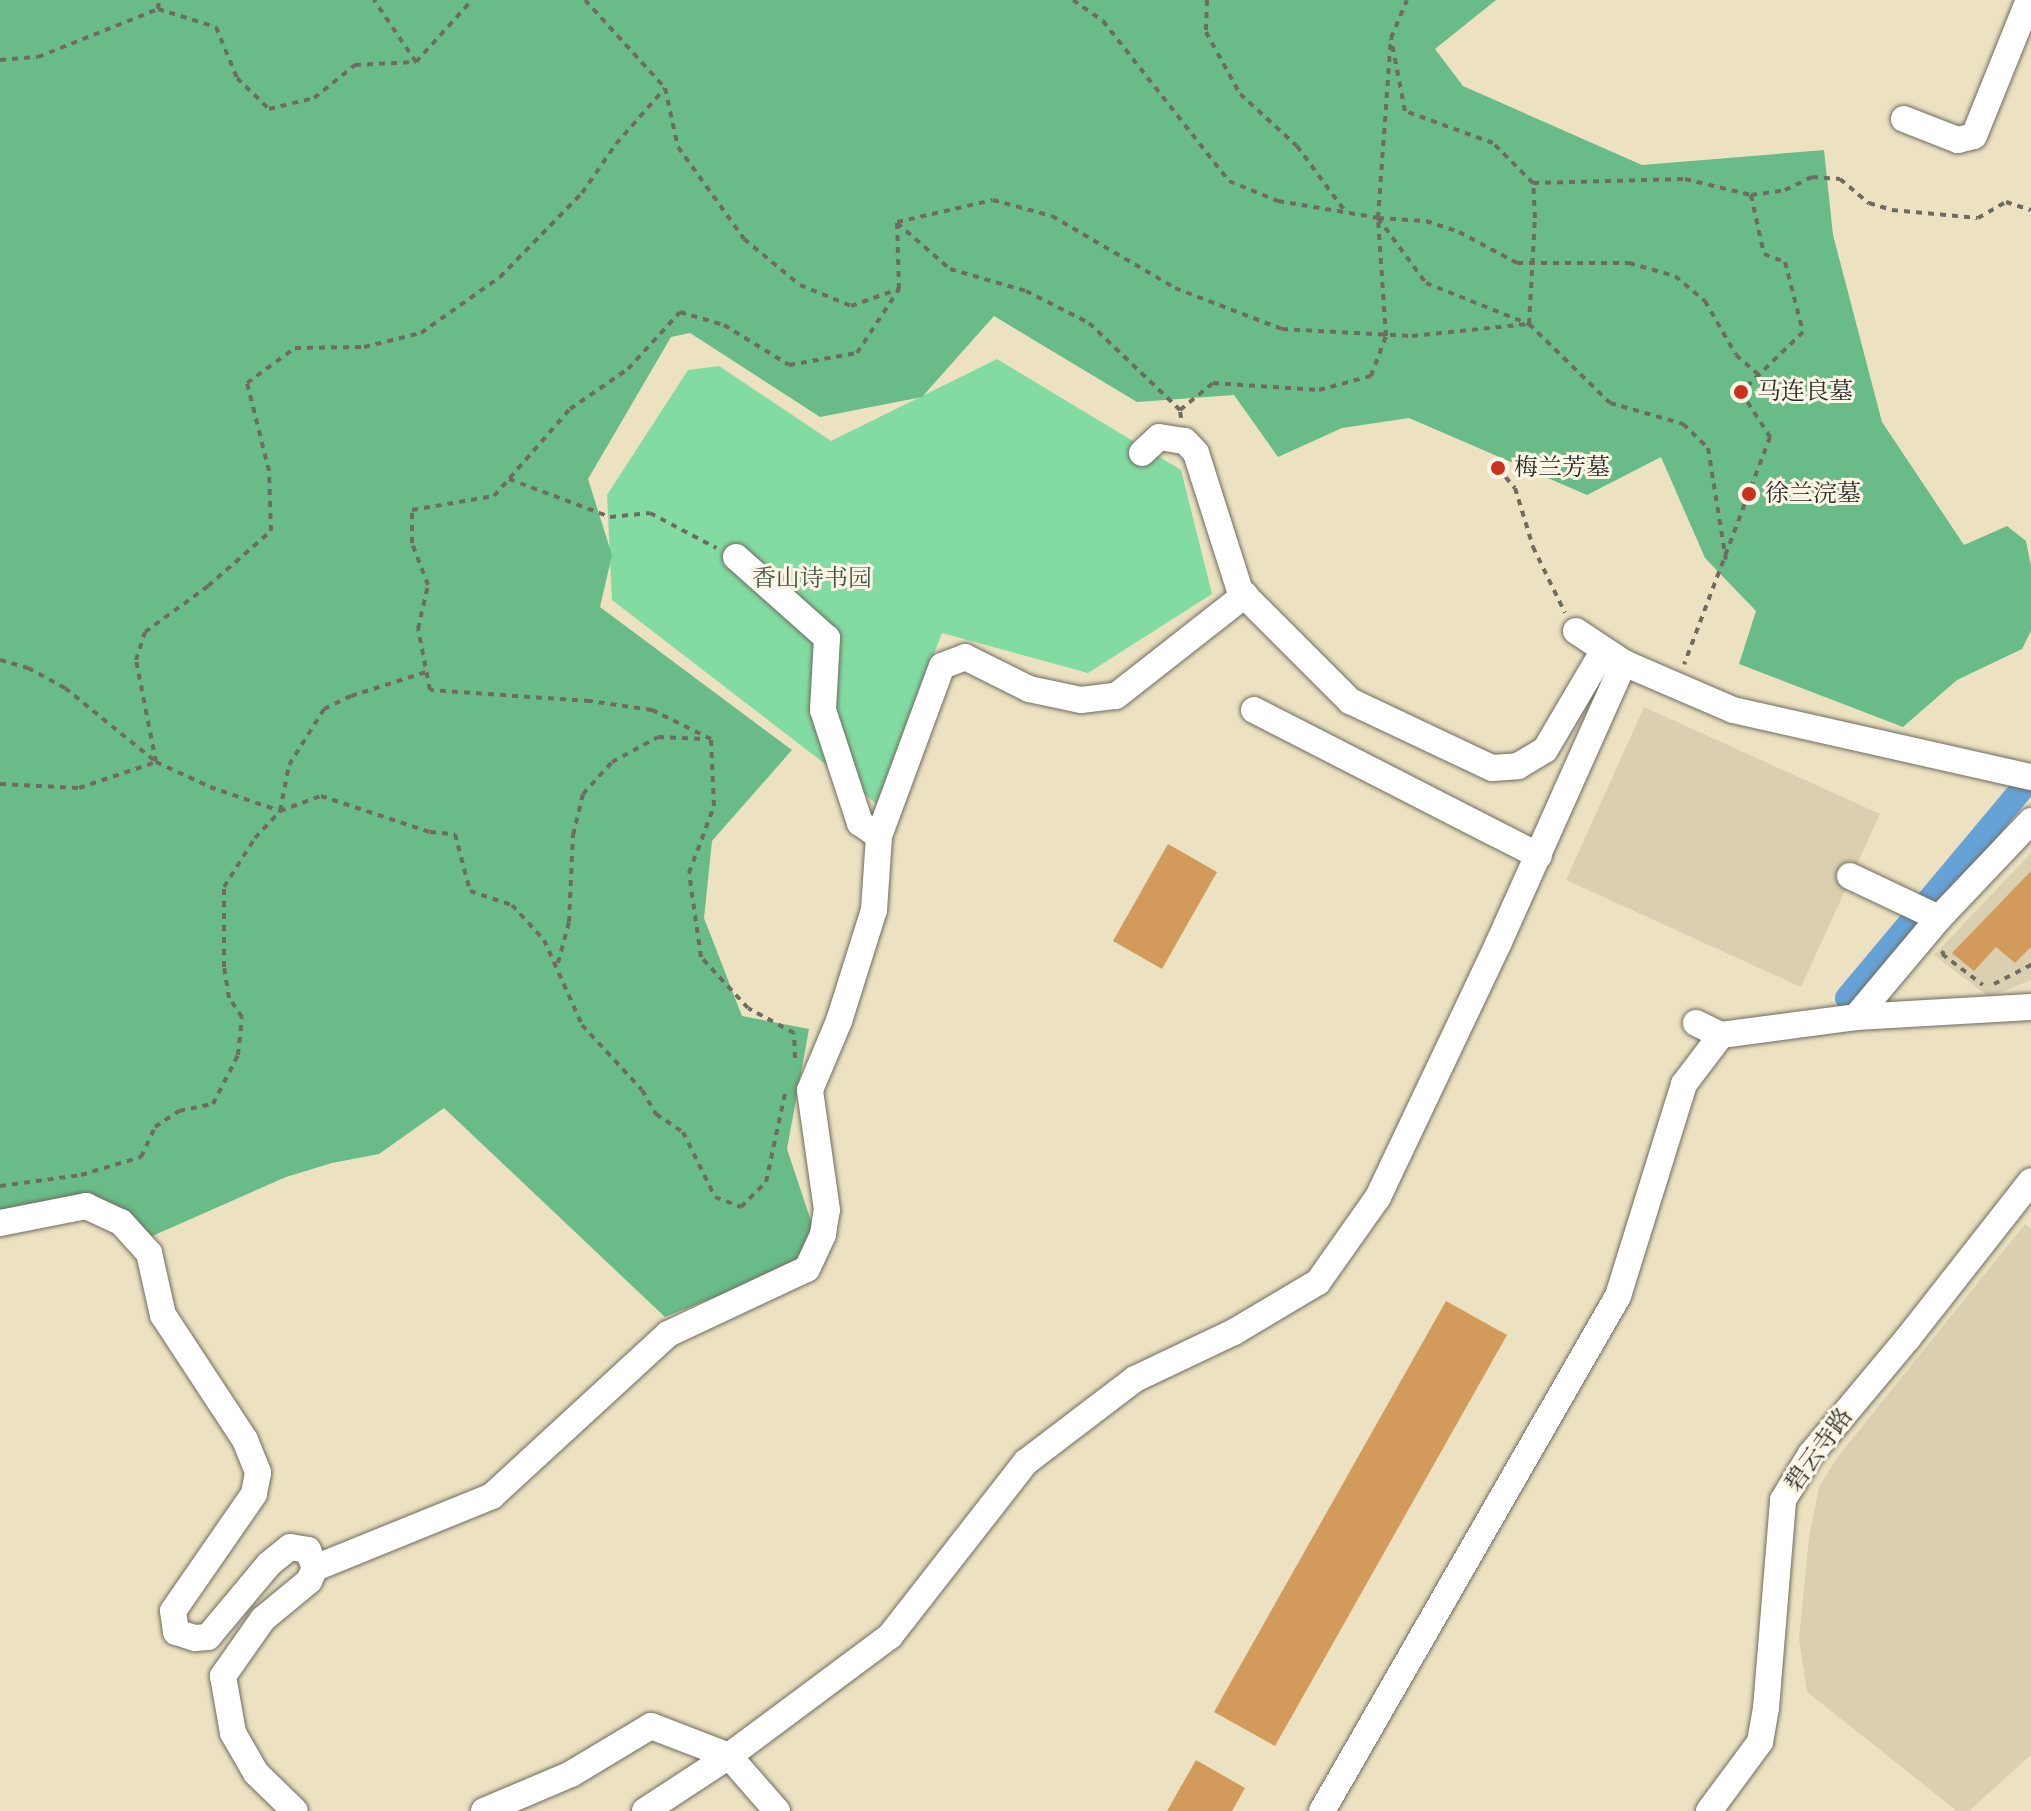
<!DOCTYPE html>
<html>
<head>
<meta charset="utf-8">
<style>
  body { margin:0 }
  #map { position:relative; width:2031px; height:1811px; overflow:hidden; background:#ece2c2; font-family:"IM FELL Great Primer","Noto Serif SC",serif }
  div>[style] { position:absolute }
  [style*='--x'] { left:calc(var(--x)*1px); top:calc(var(--y)*1px); width:calc(var(--w)*1px); rotate:calc(var(--a)*1deg) }
  .built>* { inset:0; background:#dad0b1 }
  .green>* { inset:0; background:#82dca2 }
  .forest>* { inset:0; background:#69bc88 }
  .canal>* { height:24px; margin:-12px; padding:0 12px; transform-origin:12px; border-radius:12px; background:#67a2d7 }
  .building>* { inset:0; background:#d29b5b }
  .path>* { height:4px; margin-top:-2px; transform-origin:0; background:repeating-linear-gradient(90deg,#6f6b60 0 6px,transparent 0 12px) }
  .roads { filter:drop-shadow(0 0 2px #6f6b60) drop-shadow(0 0 2px #6f6b60) }
  .minor>* { height:26px; margin:-13px; padding:0 13px; transform-origin:13px; border-radius:13px; background:#fff }
  .dots>* { width:22px; height:22px; translate:-50% -50%; box-sizing:border-box; border:4px solid #fcf5e5; border-radius:50% }
  span { translate:-50% -50%; white-space:nowrap; text-align:center; line-height:1.15; -webkit-text-stroke:6px #fcf5e5; paint-order:stroke }
  .poi-label { font-size:24px; color:#2b2b2b }
  .left { translate:0 -50%; text-align:left }
  .park-label { font-size:24px; color:#415749 }
  .street-label { font-size:24px; color:#2b2b2b }
</style>
</head>
<body>
<div id="map">
  <div class="built">
    <i style="clip-path:polygon(1644px 707px,1880px 814px,1801px 987px,1566px 880px)"></i>
    <i style="clip-path:polygon(2031px 853px,2031px 980px,1989px 997px,1934px 955px)"></i>
    <i style="clip-path:polygon(2025px 1224px,2031px 1229px,2031px 1755px,1969px 1811px,1957px 1811px,1807px 1692px,1799px 1639px,1809px 1538px,1819px 1487px,1836px 1459px)"></i>
  </div>
  <div class="green">
    <i style="clip-path:polygon(997px 359px,1181px 470px,1212px 594px,1088px 673px,942px 633px,877px 804px,612px 600px,607px 495px,688px 370px,719px 366px,831px 441px)"></i>
  </div>
  <div class="forest">
    <i style="clip-path:polygon(0 0,1496px 0,1435px 49px,1463px 86px,1642px 165px,1824px 150px,1833px 235px,1882px 422px,1964px 545px,2007px 526px,2026px 541px,2031px 566px,2031px 631px,2022px 649px,1957px 680px,1903px 727px,1739px 664px,1756px 611px,1705px 558px,1661px 457px,1587px 495px,1409px 418px,1342px 428px,1278px 457px,1234px 395px,1137px 402px,994px 316px,922px 397px,820px 417px,690px 333px,671px 337px,588px 479px,612px 555px,600px 607px,792px 750px,712px 841px,704px 918px,742px 1016px,809px 1029px,787px 1149px,816px 1236px,800px 1263px,665px 1317px,444px 1108px,379px 1154px,332px 1163px,286px 1177px,150px 1237px,116px 1206px,0 1212px)"></i>
  </div>
  <div class="canal">
    <i style="--x:1847;--y:998;--w:287;--a:-50.1"></i>
  </div>
  <div class="building">
    <i style="clip-path:polygon(1168px 844px,1217px 872px,1162px 969px,1113px 941px)"></i>
    <i style="clip-path:polygon(2031px 871px,2031px 947px,2015px 963px,1996px 947px,1974px 971px,1952px 953px)"></i>
    <i style="clip-path:polygon(1446px 1301px,1507px 1335px,1275px 1746px,1214px 1712px)"></i>
    <i style="clip-path:polygon(1196px 1760px,1245px 1788px,1232px 1811px,1167px 1811px)"></i>
  </div>
  <div class="path">
    <i style="--x:585;--y:0;--w:119;--a:47.7"></i>
    <i style="--x:665;--y:88;--w:60;--a:77.6"></i>
    <i style="--x:678;--y:147;--w:113;--a:54.3"></i>
    <i style="--x:744;--y:239;--w:72;--a:39.4"></i>
    <i style="--x:800;--y:285;--w:55;--a:22.4"></i>
    <i style="--x:851;--y:306;--w:51;--a:-19.5"></i>
    <i style="--x:899;--y:289;--w:67;--a:-91.7"></i>
    <i style="--x:897;--y:222;--w:98;--a:-12.9"></i>
    <i style="--x:993;--y:200;--w:61;--a:15.2"></i>
    <i style="--x:1052;--y:216;--w:143;--a:30.3"></i>
    <i style="--x:1175;--y:288;--w:115;--a:21"></i>
    <i style="--x:1282;--y:329;--w:130;--a:3.1"></i>
    <i style="--x:1412;--y:336;--w:118;--a:-5.9"></i>
    <i style="--x:1529;--y:324;--w:106;--a:-86.8"></i>
    <i style="--x:1535;--y:218;--w:35;--a:-93"></i>
    <i style="--x:1533;--y:183;--w:57;--a:-135"></i>
    <i style="--x:1493;--y:143;--w:94;--a:-160"></i>
    <i style="--x:1405;--y:111;--w:74;--a:-100.9"></i>
    <i style="--x:1073;--y:0;--w:37;--a:35"></i>
    <i style="--x:1103;--y:21;--w:204;--a:51.8"></i>
    <i style="--x:1229;--y:181;--w:53;--a:22.2"></i>
    <i style="--x:1278;--y:201;--w:101;--a:9.6"></i>
    <i style="--x:1378;--y:218;--w:81;--a:53.6"></i>
    <i style="--x:1426;--y:283;--w:111;--a:21.7"></i>
    <i style="--x:1529;--y:324;--w:113;--a:44.3"></i>
    <i style="--x:1610;--y:403;--w:76;--a:16"></i>
    <i style="--x:1683;--y:424;--w:35;--a:44"></i>
    <i style="--x:1708;--y:448;--w:113;--a:80.9"></i>
    <i style="--x:1207;--y:0;--w:32;--a:92"></i>
    <i style="--x:1206;--y:32;--w:71;--a:61.3"></i>
    <i style="--x:1240;--y:94;--w:77;--a:42.4"></i>
    <i style="--x:1297;--y:146;--w:81;--a:53.6"></i>
    <i style="--x:158;--y:9;--w:61;--a:17.2"></i>
    <i style="--x:216;--y:27;--w:55;--a:67.6"></i>
    <i style="--x:237;--y:78;--w:45;--a:44.1"></i>
    <i style="--x:269;--y:109;--w:46;--a:-13.7"></i>
    <i style="--x:314;--y:98;--w:53;--a:-38.8"></i>
    <i style="--x:355;--y:65;--w:61;--a:-2.8"></i>
    <i style="--x:416;--y:62;--w:75;--a:-124.1"></i>
    <i style="--x:0;--y:60;--w:38;--a:-5"></i>
    <i style="--x:38;--y:57;--w:129;--a:-21.8"></i>
    <i style="--x:158;--y:9;--w:9;--a:-84"></i>
    <i style="--x:416;--y:62;--w:84;--a:-47.9"></i>
    <i style="--x:1533;--y:183;--w:152;--a:-1.5"></i>
    <i style="--x:1685;--y:179;--w:68;--a:13.6"></i>
    <i style="--x:1751;--y:195;--w:60;--a:77.6"></i>
    <i style="--x:1764;--y:254;--w:22;--a:21"></i>
    <i style="--x:1785;--y:262;--w:72;--a:75.6"></i>
    <i style="--x:1803;--y:332;--w:86;--a:135.9"></i>
    <i style="--x:1741;--y:392;--w:54;--a:57.2"></i>
    <i style="--x:1770;--y:437;--w:243;--a:110.7"></i>
    <i style="--x:1751;--y:195;--w:34;--a:-8"></i>
    <i style="--x:1785;--y:190;--w:30;--a:-26"></i>
    <i style="--x:1812;--y:177;--w:28;--a:4"></i>
    <i style="--x:1840;--y:179;--w:38;--a:40"></i>
    <i style="--x:1869;--y:203;--w:24;--a:17"></i>
    <i style="--x:1892;--y:210;--w:86;--a:5.3"></i>
    <i style="--x:1978;--y:218;--w:32;--a:-30"></i>
    <i style="--x:2006;--y:202;--w:26;--a:18"></i>
    <i style="--x:1378;--y:218;--w:48;--a:3.6"></i>
    <i style="--x:1426;--y:221;--w:35;--a:18"></i>
    <i style="--x:1459;--y:232;--w:66;--a:28.1"></i>
    <i style="--x:1517;--y:263;--w:112;--a:0"></i>
    <i style="--x:1629;--y:263;--w:48;--a:15.8"></i>
    <i style="--x:1675;--y:276;--w:39;--a:40"></i>
    <i style="--x:1705;--y:301;--w:62;--a:60.1"></i>
    <i style="--x:1736;--y:355;--w:30;--a:41"></i>
    <i style="--x:897;--y:223;--w:70;--a:41"></i>
    <i style="--x:950;--y:269;--w:79;--a:16.1"></i>
    <i style="--x:1026;--y:291;--w:71;--a:26.9"></i>
    <i style="--x:1089;--y:323;--w:126;--a:43.7"></i>
    <i style="--x:1181;--y:418;--w:8;--a:-97"></i>
    <i style="--x:1180;--y:410;--w:43;--a:-39.3"></i>
    <i style="--x:1213;--y:383;--w:106;--a:3.8"></i>
    <i style="--x:1319;--y:390;--w:54;--a:-15.1"></i>
    <i style="--x:1371;--y:376;--w:43;--a:-69.4"></i>
    <i style="--x:1386;--y:336;--w:118;--a:-93.9"></i>
    <i style="--x:1378;--y:218;--w:180;--a:-85.9"></i>
    <i style="--x:1391;--y:38;--w:41;--a:-67.2"></i>
    <i style="--x:1498;--y:468;--w:26;--a:50"></i>
    <i style="--x:1515;--y:488;--w:62;--a:73"></i>
    <i style="--x:1533;--y:547;--w:73;--a:64.1"></i>
    <i style="--x:509;--y:479;--w:108;--a:20.6"></i>
    <i style="--x:610;--y:517;--w:40;--a:-5.7"></i>
    <i style="--x:650;--y:513;--w:75;--a:27.9"></i>
    <i style="--x:0;--y:660;--w:29;--a:16"></i>
    <i style="--x:28;--y:668;--w:42;--a:28.4"></i>
    <i style="--x:65;--y:688;--w:117;--a:39.1"></i>
    <i style="--x:156;--y:762;--w:60;--a:24.8"></i>
    <i style="--x:210;--y:787;--w:74;--a:18.9"></i>
    <i style="--x:280;--y:811;--w:44;--a:-20.1"></i>
    <i style="--x:321;--y:796;--w:115;--a:18.3"></i>
    <i style="--x:430;--y:832;--w:25;--a:5"></i>
    <i style="--x:455;--y:834;--w:59;--a:75.3"></i>
    <i style="--x:470;--y:891;--w:44;--a:18.4"></i>
    <i style="--x:512;--y:905;--w:47;--a:47.6"></i>
    <i style="--x:544;--y:940;--w:93;--a:65.9"></i>
    <i style="--x:582;--y:1025;--w:88;--a:47.3"></i>
    <i style="--x:642;--y:1090;--w:28;--a:60"></i>
    <i style="--x:656;--y:1114;--w:32;--a:34"></i>
    <i style="--x:683;--y:1132;--w:72;--a:63.8"></i>
    <i style="--x:715;--y:1197;--w:28;--a:21"></i>
    <i style="--x:741;--y:1207;--w:35;--a:-45"></i>
    <i style="--x:766;--y:1182;--w:91;--a:-77.9"></i>
    <i style="--x:0;--y:784;--w:79;--a:2.9"></i>
    <i style="--x:79;--y:788;--w:81;--a:-18.7"></i>
    <i style="--x:156;--y:762;--w:104;--a:-101.1"></i>
    <i style="--x:136;--y:660;--w:29;--a:-72"></i>
    <i style="--x:145;--y:632;--w:78;--a:-36.1"></i>
    <i style="--x:208;--y:586;--w:84;--a:-41.1"></i>
    <i style="--x:271;--y:531;--w:60;--a:-91.9"></i>
    <i style="--x:269;--y:471;--w:91;--a:-104"></i>
    <i style="--x:247;--y:383;--w:59;--a:-36.1"></i>
    <i style="--x:295;--y:348;--w:69;--a:-0.8"></i>
    <i style="--x:364;--y:347;--w:59;--a:-13.8"></i>
    <i style="--x:421;--y:333;--w:97;--a:-35.3"></i>
    <i style="--x:500;--y:277;--w:117;--a:-45.7"></i>
    <i style="--x:582;--y:193;--w:60;--a:-55.2"></i>
    <i style="--x:616;--y:144;--w:74;--a:-48.8"></i>
    <i style="--x:1944;--y:951;--w:4;--a:124"></i>
    <i style="--x:1942;--y:954;--w:51;--a:37.1"></i>
    <i style="--x:558;--y:963;--w:42;--a:-75"></i>
    <i style="--x:569;--y:922;--w:87;--a:-87.4"></i>
    <i style="--x:573;--y:835;--w:42;--a:-76.3"></i>
    <i style="--x:583;--y:794;--w:43;--a:-47.8"></i>
    <i style="--x:612;--y:762;--w:52;--a:-28.5"></i>
    <i style="--x:658;--y:737;--w:47;--a:2.4"></i>
    <i style="--x:1994;--y:984;--w:42;--a:-27.2"></i>
    <i style="--x:795;--y:1058;--w:25;--a:-92"></i>
    <i style="--x:794;--y:1033;--w:52;--a:-151.5"></i>
    <i style="--x:748;--y:1008;--w:69;--a:-132.7"></i>
    <i style="--x:701;--y:957;--w:85;--a:-98.1"></i>
    <i style="--x:689;--y:873;--w:72;--a:-69.5"></i>
    <i style="--x:714;--y:806;--w:67;--a:-92.6"></i>
    <i style="--x:711;--y:739;--w:66;--a:-153.8"></i>
    <i style="--x:652;--y:710;--w:63;--a:-171.7"></i>
    <i style="--x:590;--y:701;--w:160;--a:-176.1"></i>
    <i style="--x:430;--y:690;--w:62;--a:-101.1"></i>
    <i style="--x:418;--y:629;--w:45;--a:-77.2"></i>
    <i style="--x:428;--y:585;--w:45;--a:-110.9"></i>
    <i style="--x:412;--y:543;--w:33;--a:-90"></i>
    <i style="--x:412;--y:510;--w:83;--a:-9.7"></i>
    <i style="--x:494;--y:496;--w:116;--a:-48.9"></i>
    <i style="--x:570;--y:409;--w:70;--a:-34.6"></i>
    <i style="--x:628;--y:369;--w:77;--a:-47.6"></i>
    <i style="--x:680;--y:312;--w:46;--a:16.5"></i>
    <i style="--x:724;--y:325;--w:76;--a:31.6"></i>
    <i style="--x:789;--y:365;--w:69;--a:-10"></i>
    <i style="--x:857;--y:353;--w:77;--a:-56.7"></i>
    <i style="--x:0;--y:1186;--w:82;--a:-7.7"></i>
    <i style="--x:81;--y:1175;--w:63;--a:-16.7"></i>
    <i style="--x:141;--y:1157;--w:33;--a:-65"></i>
    <i style="--x:155;--y:1127;--w:29;--a:-34"></i>
    <i style="--x:179;--y:1111;--w:35;--a:-12"></i>
    <i style="--x:213;--y:1104;--w:55;--a:-63"></i>
    <i style="--x:238;--y:1055;--w:38;--a:-84"></i>
    <i style="--x:242;--y:1017;--w:23;--a:-124"></i>
    <i style="--x:229;--y:998;--w:31;--a:-99"></i>
    <i style="--x:224;--y:967;--w:80;--a:-90"></i>
    <i style="--x:224;--y:887;--w:58;--a:-57.7"></i>
    <i style="--x:255;--y:838;--w:37;--a:-47"></i>
    <i style="--x:280;--y:811;--w:47;--a:-78.9"></i>
    <i style="--x:289;--y:765;--w:66;--a:-58"></i>
    <i style="--x:324;--y:709;--w:30;--a:-26"></i>
    <i style="--x:351;--y:696;--w:79;--a:-17.7"></i>
  </div>
  <div class="roads">
    <div class="minor">
      <i style="--x:1904;--y:119;--w:58;--a:21.3"></i>
      <i style="--x:1958;--y:140;--w:16;--a:-14"></i>
      <i style="--x:1974;--y:136;--w:147;--a:-68"></i>
      <i style="--x:1142;--y:453;--w:23;--a:-43"></i>
      <i style="--x:1159;--y:437;--w:26;--a:9"></i>
      <i style="--x:1185;--y:441;--w:16;--a:47"></i>
      <i style="--x:1196;--y:453;--w:145;--a:72.3"></i>
      <i style="--x:1240;--y:591;--w:156;--a:45"></i>
      <i style="--x:1350;--y:701;--w:157;--a:25.3"></i>
      <i style="--x:1492;--y:768;--w:26;--a:-4"></i>
      <i style="--x:1518;--y:766;--w:31;--a:-31"></i>
      <i style="--x:1545;--y:750;--w:116;--a:-59.5"></i>
      <i style="--x:736;--y:557;--w:122;--a:41.7"></i>
      <i style="--x:827;--y:638;--w:72;--a:93.2"></i>
      <i style="--x:823;--y:710;--w:119;--a:71.9"></i>
      <i style="--x:860;--y:823;--w:23;--a:34"></i>
      <i style="--x:1576;--y:631;--w:58;--a:33.7"></i>
      <i style="--x:1624;--y:663;--w:119;--a:23.3"></i>
      <i style="--x:1733;--y:710;--w:305;--a:12.7"></i>
      <i style="--x:1254;--y:710;--w:320;--a:27.1"></i>
      <i style="--x:1850;--y:876;--w:98;--a:25.3"></i>
      <i style="--x:1856;--y:1017;--w:175;--a:-3.3"></i>
      <i style="--x:1696;--y:1023;--w:28;--a:26"></i>
      <i style="--x:0;--y:1223;--w:88;--a:-11.2"></i>
      <i style="--x:86;--y:1206;--w:38;--a:25"></i>
      <i style="--x:121;--y:1222;--w:42;--a:47.9"></i>
      <i style="--x:149;--y:1253;--w:64;--a:77.3"></i>
      <i style="--x:163;--y:1315;--w:149;--a:56.7"></i>
      <i style="--x:245;--y:1440;--w:35;--a:68"></i>
      <i style="--x:258;--y:1473;--w:21;--a:101"></i>
      <i style="--x:254;--y:1494;--w:142;--a:124.7"></i>
      <i style="--x:173;--y:1611;--w:21;--a:82"></i>
      <i style="--x:176;--y:1632;--w:20;--a:18"></i>
      <i style="--x:195;--y:1638;--w:13;--a:-4"></i>
      <i style="--x:208;--y:1637;--w:95;--a:-50.1"></i>
      <i style="--x:269;--y:1564;--w:27;--a:-39"></i>
      <i style="--x:290;--y:1547;--w:18;--a:9"></i>
      <i style="--x:308;--y:1550;--w:19;--a:69"></i>
      <i style="--x:315;--y:1568;--w:14;--a:115"></i>
      <i style="--x:309;--y:1581;--w:60;--a:140.4"></i>
      <i style="--x:263;--y:1619;--w:70;--a:125.1"></i>
      <i style="--x:223;--y:1676;--w:58;--a:80"></i>
      <i style="--x:233;--y:1733;--w:46;--a:60.1"></i>
      <i style="--x:256;--y:1773;--w:54;--a:44.3"></i>
      <i style="--x:315;--y:1568;--w:191;--a:-22.1"></i>
      <i style="--x:492;--y:1496;--w:239;--a:-42.6"></i>
      <i style="--x:668;--y:1334;--w:153;--a:-25.1"></i>
      <i style="--x:807;--y:1269;--w:38;--a:-65"></i>
      <i style="--x:823;--y:1234;--w:24;--a:-81"></i>
      <i style="--x:827;--y:1210;--w:121;--a:-98.1"></i>
      <i style="--x:810;--y:1090;--w:75;--a:-67.2"></i>
      <i style="--x:839;--y:1021;--w:116;--a:-72.5"></i>
      <i style="--x:874;--y:910;--w:74;--a:-86.1"></i>
      <i style="--x:879;--y:836;--w:181;--a:-69.7"></i>
      <i style="--x:942;--y:666;--w:25;--a:-21"></i>
      <i style="--x:965;--y:657;--w:72;--a:26.6"></i>
      <i style="--x:1029;--y:689;--w:53;--a:11.9"></i>
      <i style="--x:1081;--y:700;--w:35;--a:-7"></i>
      <i style="--x:1116;--y:696;--w:164;--a:-38.1"></i>
      <i style="--x:484;--y:1811;--w:95;--a:-23"></i>
      <i style="--x:571;--y:1774;--w:93;--a:-31"></i>
      <i style="--x:651;--y:1726;--w:84;--a:21"></i>
      <i style="--x:729;--y:1756;--w:73;--a:48.9"></i>
      <i style="--x:645;--y:1811;--w:100;--a:-33.2"></i>
      <i style="--x:729;--y:1756;--w:201;--a:-36.7"></i>
      <i style="--x:890;--y:1636;--w:221;--a:-52"></i>
      <i style="--x:1026;--y:1462;--w:137;--a:-37.3"></i>
      <i style="--x:1135;--y:1379;--w:110;--a:-25.4"></i>
      <i style="--x:1234;--y:1332;--w:98;--a:-30.8"></i>
      <i style="--x:1318;--y:1282;--w:104;--a:-54.8"></i>
      <i style="--x:1378;--y:1197;--w:282;--a:-64.6"></i>
      <i style="--x:1499;--y:942;--w:306;--a:-65.9"></i>
      <i style="--x:1322;--y:1811;--w:594;--a:-60.11"></i>
      <i style="--x:1618;--y:1296;--w:222;--a:-72.7"></i>
      <i style="--x:1684;--y:1084;--w:61;--a:-52.9"></i>
      <i style="--x:1721;--y:1035;--w:136;--a:-7.6"></i>
      <i style="--x:1856;--y:1017;--w:129;--a:-50"></i>
      <i style="--x:1939;--y:918;--w:134;--a:-46.5"></i>
      <i style="--x:1709;--y:1811;--w:86;--a:-53.5"></i>
      <i style="--x:1760;--y:1742;--w:35;--a:-80"></i>
      <i style="--x:1766;--y:1708;--w:209;--a:-85.3"></i>
      <i style="--x:1783;--y:1500;--w:54;--a:-58.7"></i>
      <i style="--x:1811;--y:1454;--w:151;--a:-50.1"></i>
      <i style="--x:1908;--y:1338;--w:199;--a:-51.9"></i>
    </div>
  </div>
  <div class="dots">
    <i style="left:1741px;top:392px;background:#c8321e"></i>
    <i style="left:1498px;top:468px;background:#c8321e"></i>
    <i style="left:1749px;top:494px;background:#c8321e"></i>
  </div>
  <div class="poi-label">
    <span class="left" style="left:1757px;top:392px">马连良墓</span>
    <span class="left" style="left:1514px;top:468px">梅兰芳墓</span>
    <span class="left" style="left:1765px;top:494px">徐兰浣墓</span>
  </div>
  <div class="park-label">
    <span style="left:812px;top:579px">香山诗书园</span>
  </div>
  <div class="street-label">
    <span style="left:1819px;top:1450px;rotate:-54deg">碧云寺路</span>
  </div>
</div>
</body>
</html>
